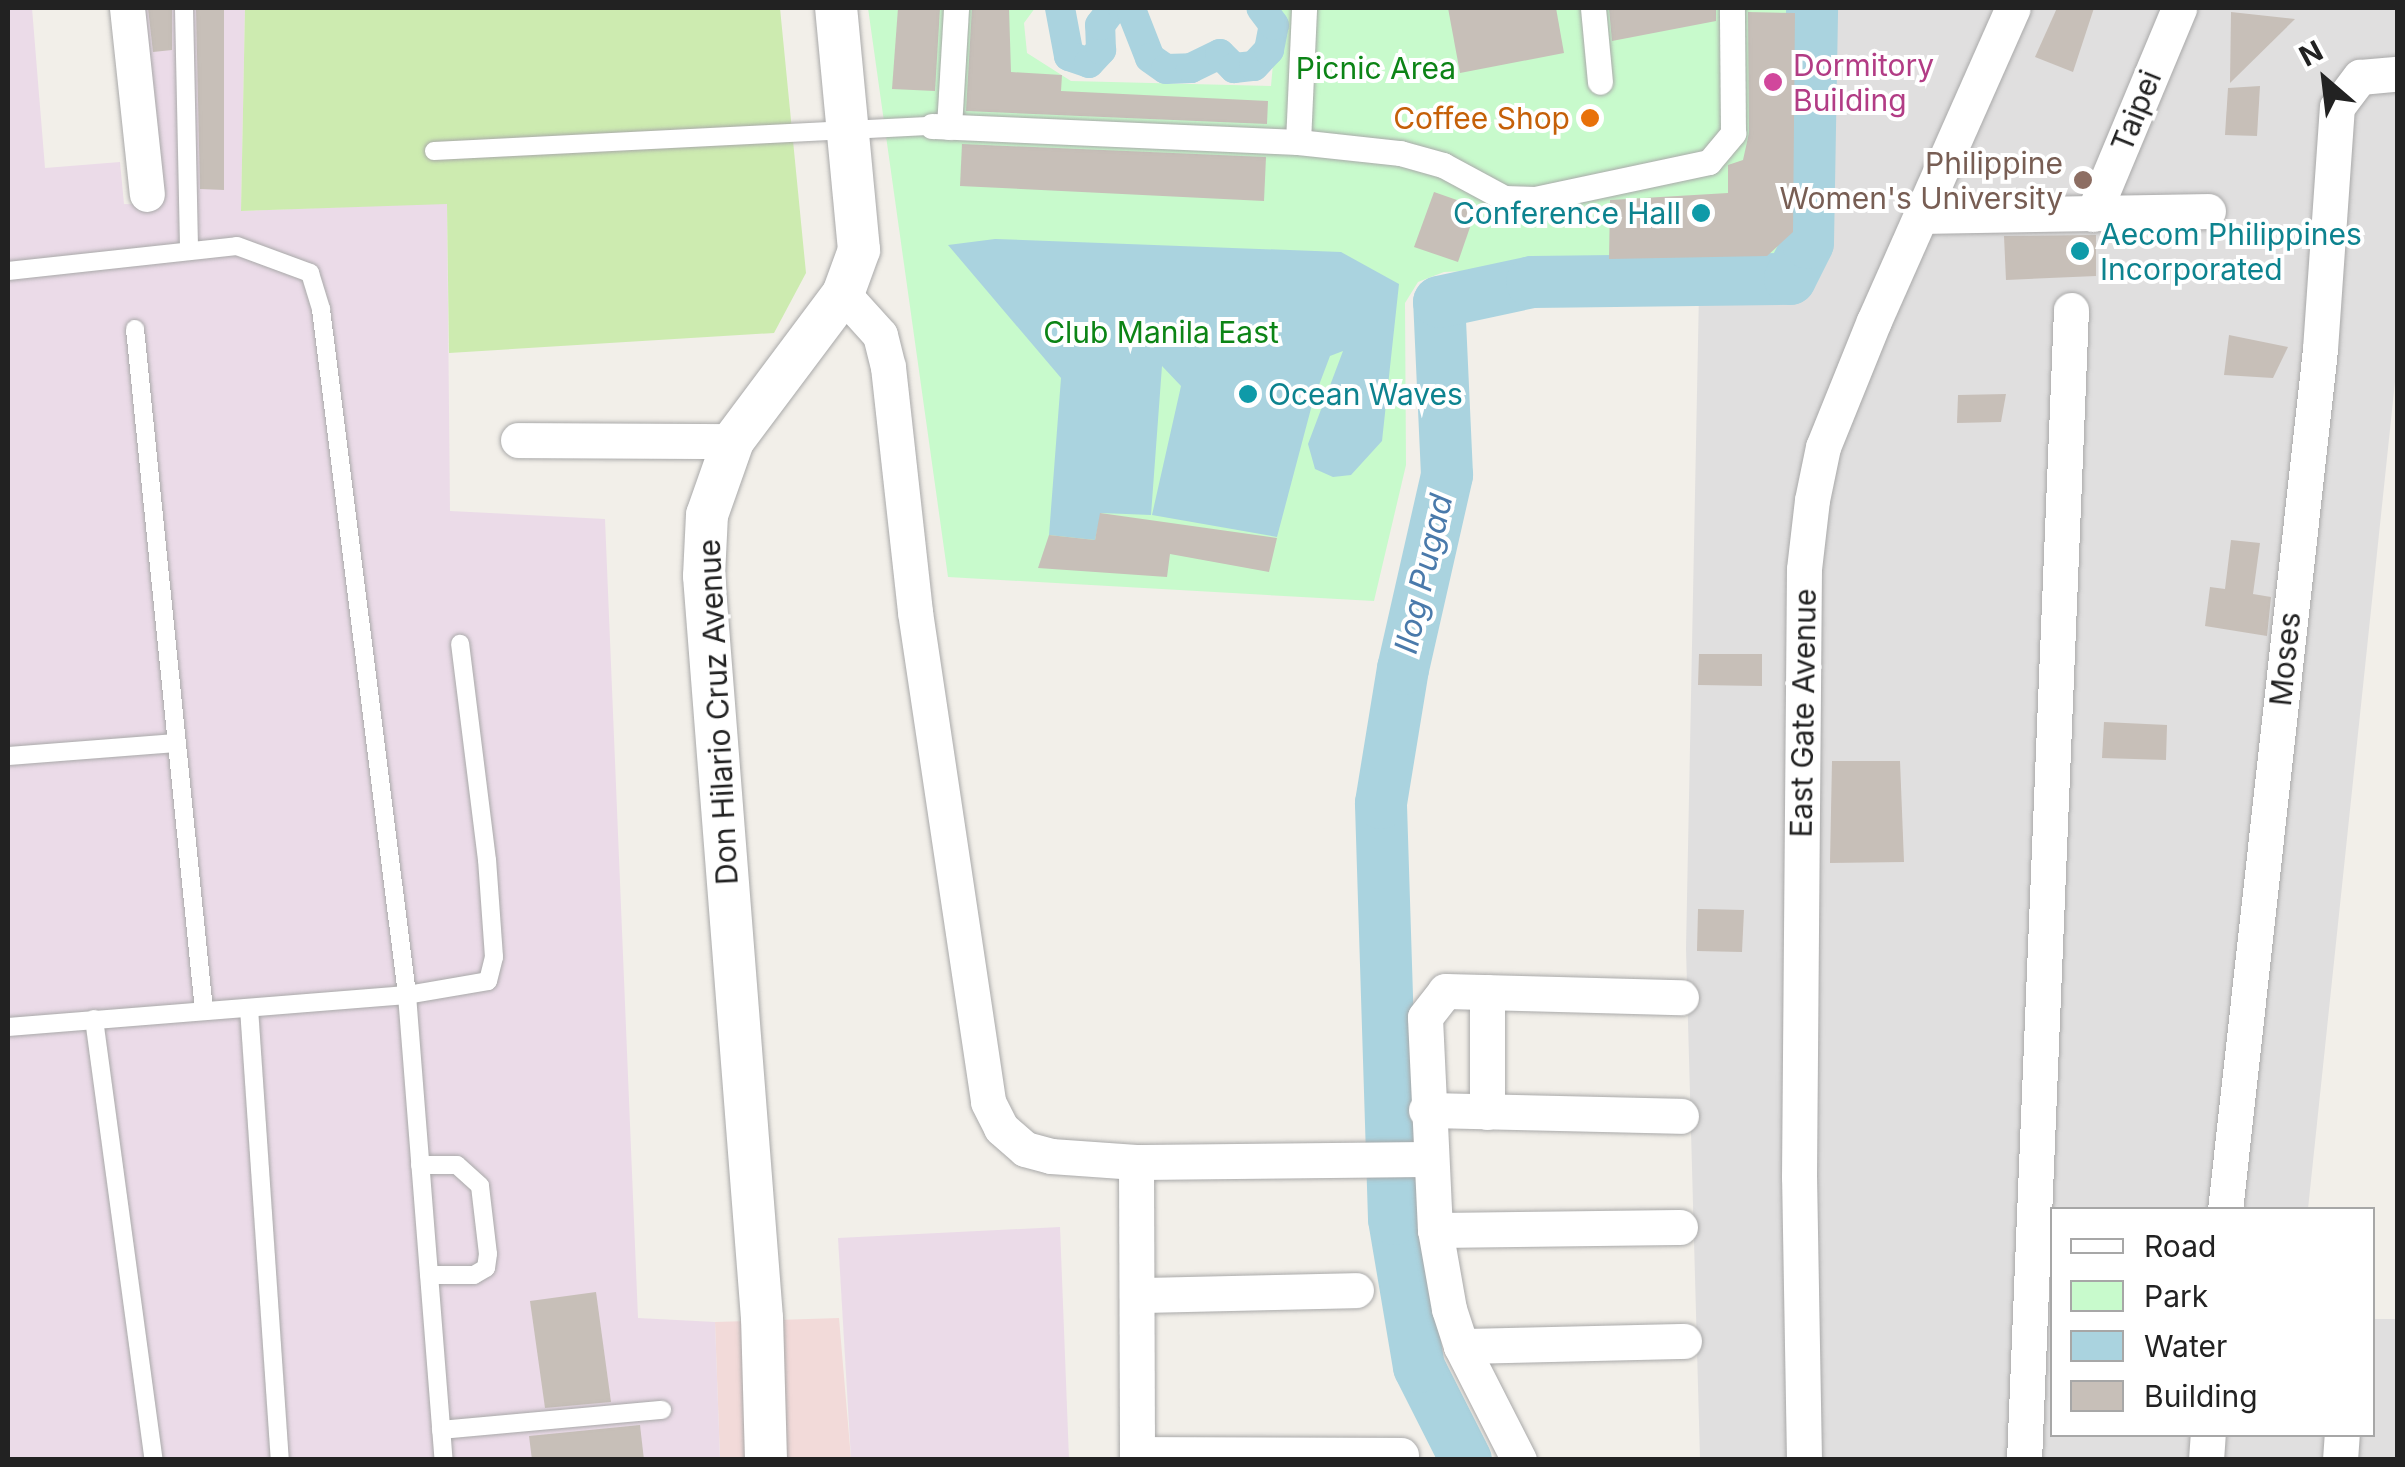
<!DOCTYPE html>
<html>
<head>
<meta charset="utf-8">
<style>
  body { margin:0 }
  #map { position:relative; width:2405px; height:1467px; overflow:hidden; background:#f2efe9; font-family:Inter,sans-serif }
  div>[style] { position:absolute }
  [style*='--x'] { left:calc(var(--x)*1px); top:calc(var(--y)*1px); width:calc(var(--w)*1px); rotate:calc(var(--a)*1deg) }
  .residential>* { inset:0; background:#e0dfdf }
  .commercial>* { inset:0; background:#f2dad9 }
  .industrial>* { inset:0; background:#ebdbe8 }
  .grass>* { inset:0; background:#cdebb0 }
  .park>* { inset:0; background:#c8facc }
  .water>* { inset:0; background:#aad3df }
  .canal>* { height:30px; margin:-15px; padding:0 15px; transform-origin:15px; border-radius:15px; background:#aad3df }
  .river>* { height:52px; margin:-26px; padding:0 26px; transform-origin:26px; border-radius:26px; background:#aad3df }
  .building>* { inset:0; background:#c7bfb8 }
  .roads { filter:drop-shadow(0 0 2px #a9a9a9) drop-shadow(0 0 2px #a9a9a9) }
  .service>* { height:18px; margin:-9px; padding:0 9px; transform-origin:9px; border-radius:9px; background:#fff }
  .pedestrian>* { height:25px; margin:-12.5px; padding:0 12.5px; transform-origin:12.5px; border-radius:12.5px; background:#fff }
  .minor>* { height:35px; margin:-17.5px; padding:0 17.5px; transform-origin:17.5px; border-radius:17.5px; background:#fff }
  .tertiary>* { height:42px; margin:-21px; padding:0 21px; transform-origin:21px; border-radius:21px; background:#fff }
  .dots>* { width:28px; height:28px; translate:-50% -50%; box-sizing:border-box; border:5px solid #fff; border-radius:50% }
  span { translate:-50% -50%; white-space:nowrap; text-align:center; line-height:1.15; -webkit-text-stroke:8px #fff; paint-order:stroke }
  .hotel-label { font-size:30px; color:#b23c85 }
  .left { translate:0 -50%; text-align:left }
  .park-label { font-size:30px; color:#0c8416 }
  .street-label { font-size:30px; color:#222 }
  .food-label { font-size:30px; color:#c56008 }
  .right { translate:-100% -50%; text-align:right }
  .education-label { font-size:30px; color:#785e54 }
  .culture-label { font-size:30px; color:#0d838f }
  .water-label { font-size:32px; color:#4a7aab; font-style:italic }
  .frame { position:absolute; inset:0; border:10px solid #222; pointer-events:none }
  .legend { position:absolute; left:2050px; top:1207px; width:325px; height:230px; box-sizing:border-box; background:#fff; border:2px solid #a7a7a7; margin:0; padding:12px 18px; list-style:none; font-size:30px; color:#222 }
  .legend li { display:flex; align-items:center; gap:20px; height:50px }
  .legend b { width:50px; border:2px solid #a7a7a7 }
  .north { position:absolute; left:2275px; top:30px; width:100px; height:100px; -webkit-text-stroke:8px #fff; paint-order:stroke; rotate:332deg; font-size:28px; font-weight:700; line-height:40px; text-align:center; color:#222 }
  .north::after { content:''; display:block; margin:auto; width:35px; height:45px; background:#222; clip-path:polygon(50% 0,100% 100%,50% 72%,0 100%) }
</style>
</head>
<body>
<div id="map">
  <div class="residential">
    <i style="clip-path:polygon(1826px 8px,2397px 8px,2397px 363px,2308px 1209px,2052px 1210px,2052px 1434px,2372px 1434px,2373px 1319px,2397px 1319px,2397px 1459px,1700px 1459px,1686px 949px,1699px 291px,1784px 288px,1822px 248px)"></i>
  </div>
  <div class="commercial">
    <i style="clip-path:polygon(839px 1318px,851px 1459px,720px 1459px,715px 1322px)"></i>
  </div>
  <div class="industrial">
    <i style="clip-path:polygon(8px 8px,32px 8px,45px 168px,120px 162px,124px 204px,161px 205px,140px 8px,245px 8px,241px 211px,447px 203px,450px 511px,605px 519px,638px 1318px,715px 1322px,720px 1459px,8px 1460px)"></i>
    <i style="clip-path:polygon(1060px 1227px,1069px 1459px,851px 1459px,838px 1238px)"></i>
  </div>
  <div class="grass">
    <i style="clip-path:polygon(245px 8px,780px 8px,806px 273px,774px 333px,449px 353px,447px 204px,241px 211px)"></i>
  </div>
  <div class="park">
    <i style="clip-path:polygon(868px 8px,1035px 8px,1024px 23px,1027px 53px,1071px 81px,1271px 86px,1278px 8px,1799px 8px,1797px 234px,1772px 257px,1444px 272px,1418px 282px,1405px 303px,1406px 465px,1374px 601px,948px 577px)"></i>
  </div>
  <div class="water">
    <i style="clip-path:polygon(995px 239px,1341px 252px,1399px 284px,1382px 441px,1351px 475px,1333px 477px,1315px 469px,1308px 444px,1343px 351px,1330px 356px,1313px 401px,1277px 537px,1152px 515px,1181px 386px,1162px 366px,1151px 515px,1101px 513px,1095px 540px,1049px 535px,1061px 378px,948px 245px)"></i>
  </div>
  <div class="canal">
    <i style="--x:1060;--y:8;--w:49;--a:79.4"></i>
    <i style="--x:1069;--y:56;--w:21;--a:19"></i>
    <i style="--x:1089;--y:63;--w:18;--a:-47"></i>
    <i style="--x:1101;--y:50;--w:25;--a:-92"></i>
    <i style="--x:1100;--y:25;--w:21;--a:-53"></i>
    <i style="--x:1123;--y:8;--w:10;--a:24"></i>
    <i style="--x:1132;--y:12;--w:49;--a:68.6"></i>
    <i style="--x:1150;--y:58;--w:19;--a:35"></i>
    <i style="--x:1166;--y:69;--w:25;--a:-2"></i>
    <i style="--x:1191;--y:68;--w:32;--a:-26"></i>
    <i style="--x:1220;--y:54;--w:20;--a:45"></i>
    <i style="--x:1234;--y:68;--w:20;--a:-6"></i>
    <i style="--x:1254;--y:66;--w:22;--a:-47"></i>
    <i style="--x:1269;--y:50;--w:25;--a:-79"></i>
    <i style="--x:1274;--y:25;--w:21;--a:-127"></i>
  </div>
  <div class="river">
    <i style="--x:1466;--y:1460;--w:104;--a:-116.8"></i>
    <i style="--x:1419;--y:1367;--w:150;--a:-99.6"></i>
    <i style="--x:1394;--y:1219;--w:416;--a:-91.8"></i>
    <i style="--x:1381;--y:803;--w:136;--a:-80.7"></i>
    <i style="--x:1403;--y:669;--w:199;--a:-77.2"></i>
    <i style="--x:1447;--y:475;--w:173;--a:-92.6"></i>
    <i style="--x:1439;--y:302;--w:95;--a:-12.1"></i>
    <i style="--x:1532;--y:282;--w:258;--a:-0.7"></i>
    <i style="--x:1790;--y:279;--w:40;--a:-63.4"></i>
    <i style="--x:1808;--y:243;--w:235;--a:-89"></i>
  </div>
  <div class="building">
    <i style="clip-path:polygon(148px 8px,172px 8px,172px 50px,153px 52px)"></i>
    <i style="clip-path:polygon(196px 8px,224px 8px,224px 190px,200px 189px)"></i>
    <i style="clip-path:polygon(898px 8px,940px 8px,935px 91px,892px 89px)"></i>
    <i style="clip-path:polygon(972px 8px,1009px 8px,1011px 72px,1062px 75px,1061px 91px,1268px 101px,1267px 124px,966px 111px)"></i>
    <i style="clip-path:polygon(1448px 8px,1556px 8px,1564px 53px,1460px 73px)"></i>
    <i style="clip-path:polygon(1609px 8px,1716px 8px,1716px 21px,1612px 41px)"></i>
    <i style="clip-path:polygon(2057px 8px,2094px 8px,2073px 72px,2035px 57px)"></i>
    <i style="clip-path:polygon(1748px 12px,1795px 13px,1793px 232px,1767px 256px,1609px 259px,1610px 200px,1728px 193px,1728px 165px,1743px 160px,1749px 133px)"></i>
    <i style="clip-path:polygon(2231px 12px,2295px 19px,2230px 83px)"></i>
    <i style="clip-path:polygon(2260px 86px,2257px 136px,2225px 135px,2228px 88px)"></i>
    <i style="clip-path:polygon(962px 144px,1266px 157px,1264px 201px,960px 186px)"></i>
    <i style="clip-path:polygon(1434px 192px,1477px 207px,1458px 262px,1414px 247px)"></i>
    <i style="clip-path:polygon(2096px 235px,2096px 276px,2006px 280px,2004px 236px)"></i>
    <i style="clip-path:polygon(2229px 335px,2288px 347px,2273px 378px,2224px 375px)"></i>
    <i style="clip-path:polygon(2006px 394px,2001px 422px,1957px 423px,1958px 395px)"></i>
    <i style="clip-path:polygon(1100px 513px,1277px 538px,1269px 572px,1170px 554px,1167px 577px,1038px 568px,1049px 535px,1095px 540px)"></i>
    <i style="clip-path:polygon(2231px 540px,2260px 543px,2253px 594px,2271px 597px,2267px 636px,2205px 626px,2210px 587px,2225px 589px)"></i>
    <i style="clip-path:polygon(1699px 654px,1762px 654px,1762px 686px,1698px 685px)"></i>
    <i style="clip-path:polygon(2104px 722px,2167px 725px,2166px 760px,2102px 758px)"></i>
    <i style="clip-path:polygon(1832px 761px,1900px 761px,1904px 862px,1830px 863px)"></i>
    <i style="clip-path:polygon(1698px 909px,1744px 910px,1742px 952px,1697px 951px)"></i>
    <i style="clip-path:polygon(596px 1292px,611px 1402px,545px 1408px,530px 1301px)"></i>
    <i style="clip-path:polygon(640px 1425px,644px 1460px,532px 1460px,529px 1436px)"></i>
  </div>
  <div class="roads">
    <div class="service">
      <i style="--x:184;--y:8;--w:243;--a:88.8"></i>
      <i style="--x:434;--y:151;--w:499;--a:-2.9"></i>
      <i style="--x:8;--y:271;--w:230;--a:-6.2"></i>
      <i style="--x:237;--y:246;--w:78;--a:20.3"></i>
      <i style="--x:310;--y:273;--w:38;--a:73"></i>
      <i style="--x:321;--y:309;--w:691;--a:82.85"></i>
      <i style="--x:407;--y:995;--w:466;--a:85.5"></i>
      <i style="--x:135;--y:329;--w:685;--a:84.22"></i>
      <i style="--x:8;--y:756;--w:169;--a:-4.4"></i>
      <i style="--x:249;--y:1008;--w:453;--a:86.1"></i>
      <i style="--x:94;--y:1019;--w:445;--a:82.3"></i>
      <i style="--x:8;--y:1027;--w:400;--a:-4.6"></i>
      <i style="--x:407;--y:995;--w:82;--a:-9.8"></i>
      <i style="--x:488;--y:981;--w:25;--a:-76"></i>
      <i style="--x:494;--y:957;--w:97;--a:-94.1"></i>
      <i style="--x:487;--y:860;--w:218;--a:-97.1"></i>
      <i style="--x:420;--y:1165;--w:37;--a:0"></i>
      <i style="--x:457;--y:1165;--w:31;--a:42"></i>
      <i style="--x:480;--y:1186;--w:68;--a:83.3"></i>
      <i style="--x:488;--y:1254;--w:14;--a:98"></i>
      <i style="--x:486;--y:1268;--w:14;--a:150"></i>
      <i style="--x:474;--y:1275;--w:45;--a:180"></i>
      <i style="--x:441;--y:1430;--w:222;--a:-5.2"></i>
    </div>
    <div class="pedestrian">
      <i style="--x:1593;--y:8;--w:74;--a:84.6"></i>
      <i style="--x:932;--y:126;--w:366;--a:2.5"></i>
      <i style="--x:1298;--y:142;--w:103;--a:6.2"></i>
      <i style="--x:1400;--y:153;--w:45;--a:15.6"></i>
      <i style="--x:1443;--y:165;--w:69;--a:28.4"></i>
      <i style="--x:1504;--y:198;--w:31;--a:2"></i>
      <i style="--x:1535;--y:199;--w:178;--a:-12"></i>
      <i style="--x:1709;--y:162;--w:38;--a:-50"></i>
      <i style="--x:1733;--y:133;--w:125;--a:-90.5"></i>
      <i style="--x:949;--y:127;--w:119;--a:-86.6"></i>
      <i style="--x:1298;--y:142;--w:134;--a:-87.4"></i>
    </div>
    <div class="minor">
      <i style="--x:127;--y:8;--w:187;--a:83.9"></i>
      <i style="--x:2093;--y:214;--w:223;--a:-67.3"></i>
      <i style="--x:1922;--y:216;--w:286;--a:-1"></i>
      <i style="--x:843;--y:294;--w:55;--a:47.9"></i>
      <i style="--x:880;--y:335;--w:33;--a:76"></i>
      <i style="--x:888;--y:367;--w:246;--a:83.7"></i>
      <i style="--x:915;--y:612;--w:495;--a:81.5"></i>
      <i style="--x:988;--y:1102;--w:29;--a:63"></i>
      <i style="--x:1001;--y:1128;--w:32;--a:41"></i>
      <i style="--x:1025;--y:1149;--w:27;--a:15"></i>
      <i style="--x:1051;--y:1156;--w:85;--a:4"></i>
      <i style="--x:1136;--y:1162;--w:295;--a:-0.6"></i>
      <i style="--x:518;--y:440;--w:215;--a:0.3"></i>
      <i style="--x:1487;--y:992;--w:120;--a:90"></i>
      <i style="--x:1426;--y:1110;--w:255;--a:1.3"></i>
      <i style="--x:1136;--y:1162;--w:298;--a:89.8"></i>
      <i style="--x:2225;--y:1210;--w:866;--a:-83.7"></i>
      <i style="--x:2320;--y:349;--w:243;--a:-86"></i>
      <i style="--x:2337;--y:107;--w:38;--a:-53"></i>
      <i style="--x:2360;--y:77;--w:38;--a:-5"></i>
      <i style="--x:1435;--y:1230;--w:245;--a:-0.7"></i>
      <i style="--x:1139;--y:1295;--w:217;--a:-1.3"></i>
      <i style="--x:1461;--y:1346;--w:223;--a:-1.3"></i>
      <i style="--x:1137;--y:1454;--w:264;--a:0.2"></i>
      <i style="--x:1519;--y:1460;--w:128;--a:-117"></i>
      <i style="--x:1461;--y:1346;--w:39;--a:-108"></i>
      <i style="--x:1449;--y:1309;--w:80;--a:-100"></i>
      <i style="--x:1435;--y:1230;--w:213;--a:-92.7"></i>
      <i style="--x:1425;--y:1017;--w:33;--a:-52"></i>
      <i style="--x:1445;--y:991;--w:236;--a:1.5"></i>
      <i style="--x:1804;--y:1460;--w:283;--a:-91"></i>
      <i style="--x:1799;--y:1177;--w:608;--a:-89.53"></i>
      <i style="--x:1804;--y:569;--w:69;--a:-83.4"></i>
      <i style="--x:1812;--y:500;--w:54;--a:-78.3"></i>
      <i style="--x:1823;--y:447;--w:136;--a:-68"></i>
      <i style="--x:1874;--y:321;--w:342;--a:-66.1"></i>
      <i style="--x:2024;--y:1460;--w:1151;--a:-87.66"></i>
      <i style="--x:2206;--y:1460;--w:26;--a:-86"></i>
      <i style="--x:2340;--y:1460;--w:26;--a:-86"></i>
    </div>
    <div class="tertiary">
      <i style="--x:766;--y:1460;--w:142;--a:-91.6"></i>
      <i style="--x:762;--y:1318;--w:744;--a:-94.47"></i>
      <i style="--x:704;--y:576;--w:61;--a:-87.2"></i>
      <i style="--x:707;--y:515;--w:78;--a:-70.6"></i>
      <i style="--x:733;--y:441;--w:184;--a:-53.2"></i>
      <i style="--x:843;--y:294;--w:47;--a:-70"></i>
      <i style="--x:859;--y:250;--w:243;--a:-95.4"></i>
    </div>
  </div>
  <div class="dots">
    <i style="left:1773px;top:82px;background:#d1479c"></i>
    <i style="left:1590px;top:118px;background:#e8710a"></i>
    <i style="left:2083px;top:180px;background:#8d6e63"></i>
    <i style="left:1701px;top:213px;background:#0f9aa8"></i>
    <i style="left:2080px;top:251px;background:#0f9aa8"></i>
    <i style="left:1248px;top:394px;background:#0f9aa8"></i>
  </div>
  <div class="hotel-label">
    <span class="left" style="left:1793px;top:82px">Dormitory<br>Building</span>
  </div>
  <div class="park-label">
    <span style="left:1376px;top:68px">Picnic Area</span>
    <span style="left:1161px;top:332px">Club Manila East</span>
  </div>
  <div class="street-label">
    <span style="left:2136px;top:111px;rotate:-68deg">Taipei</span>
    <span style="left:2285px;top:659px;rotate:-84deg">Moses</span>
    <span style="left:718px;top:712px;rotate:-93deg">Don Hilario Cruz Avenue</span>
    <span style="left:1803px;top:713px;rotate:-89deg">East Gate Avenue</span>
  </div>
  <div class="food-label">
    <span class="right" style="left:1570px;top:118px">Coffee Shop</span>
  </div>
  <div class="education-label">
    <span class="right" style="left:2063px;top:180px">Philippine<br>Women's University</span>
  </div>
  <div class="culture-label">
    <span class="right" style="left:1681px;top:213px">Conference Hall</span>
    <span class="left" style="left:2100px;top:251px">Aecom Philippines<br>Incorporated</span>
    <span class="left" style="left:1268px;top:394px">Ocean Waves</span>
  </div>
  <div class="water-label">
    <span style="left:1424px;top:574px;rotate:-77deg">Ilog Pugad</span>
  </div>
  <div class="frame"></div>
  <ul class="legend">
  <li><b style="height:12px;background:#fff"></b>Road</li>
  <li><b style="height:28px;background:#c8facc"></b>Park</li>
  <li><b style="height:28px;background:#aad3df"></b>Water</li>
  <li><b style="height:28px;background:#c7bfb8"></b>Building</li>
  </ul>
  <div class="north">N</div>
</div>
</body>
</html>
